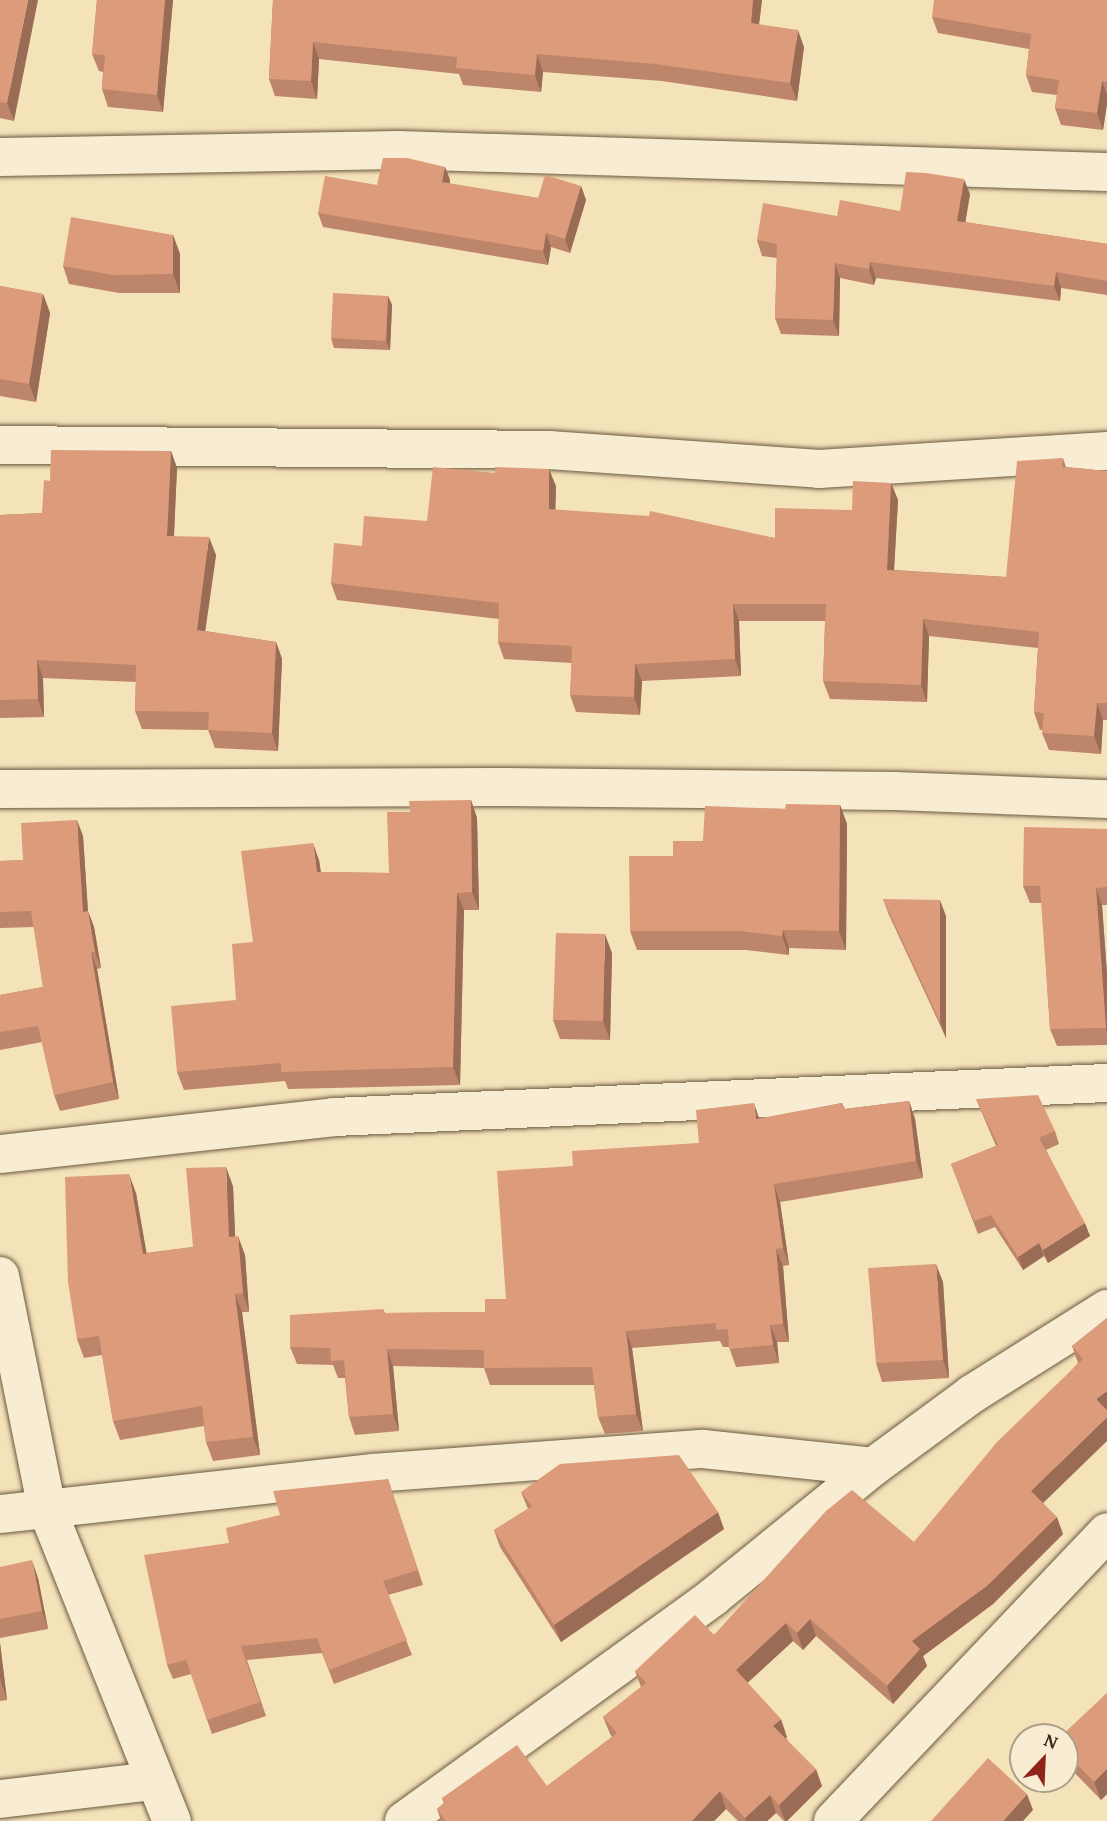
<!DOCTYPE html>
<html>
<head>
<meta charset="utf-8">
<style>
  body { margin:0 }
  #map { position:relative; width:1107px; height:1821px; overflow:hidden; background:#f4e2b9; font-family:"Gentium Book Plus",serif }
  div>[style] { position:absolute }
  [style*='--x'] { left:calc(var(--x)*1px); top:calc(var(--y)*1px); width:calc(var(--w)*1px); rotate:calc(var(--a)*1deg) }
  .roads { filter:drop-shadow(0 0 2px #6a5940) drop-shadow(0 0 2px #6a5940) }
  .minor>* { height:38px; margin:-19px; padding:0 19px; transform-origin:19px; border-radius:19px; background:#f8ecd2 }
  .wall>* { inset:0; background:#bd856a }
  .shaded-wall>* { inset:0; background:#9a6c56 }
  .building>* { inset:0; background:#dc9b7b }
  span { translate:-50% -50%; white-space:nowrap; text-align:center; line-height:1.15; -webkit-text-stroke:6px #f8ecd2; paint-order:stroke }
  .north { position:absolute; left:1009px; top:1723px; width:70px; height:70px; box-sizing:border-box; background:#f8ecd2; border:2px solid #ad9f88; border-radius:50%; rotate:23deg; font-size:19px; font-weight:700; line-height:28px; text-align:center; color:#3c2b18 }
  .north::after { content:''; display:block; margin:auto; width:24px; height:32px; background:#8f2418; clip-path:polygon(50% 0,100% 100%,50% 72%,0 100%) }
</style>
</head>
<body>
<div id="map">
  <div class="roads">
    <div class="minor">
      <i style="--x:0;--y:157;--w:399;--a:-1"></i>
      <i style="--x:399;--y:150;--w:708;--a:1.78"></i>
      <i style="--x:0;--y:445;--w:549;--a:0.52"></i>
      <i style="--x:549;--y:450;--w:271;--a:4"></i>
      <i style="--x:819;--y:469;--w:289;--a:-3.6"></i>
      <i style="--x:0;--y:789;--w:504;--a:-0.23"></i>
      <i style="--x:504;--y:787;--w:391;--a:0.6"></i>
      <i style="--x:895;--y:791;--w:212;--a:2.2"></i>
      <i style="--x:0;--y:1154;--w:336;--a:-6.3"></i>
      <i style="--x:334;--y:1117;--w:774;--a:-2.52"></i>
      <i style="--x:0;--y:1276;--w:238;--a:78.6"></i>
      <i style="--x:47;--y:1509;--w:336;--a:68.2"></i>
      <i style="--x:0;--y:1514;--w:375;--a:-6.3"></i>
      <i style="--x:373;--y:1473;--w:331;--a:-4.2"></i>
      <i style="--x:703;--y:1449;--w:171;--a:6"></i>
      <i style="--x:0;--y:1799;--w:155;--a:-6.7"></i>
      <i style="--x:404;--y:1821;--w:382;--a:-35.9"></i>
      <i style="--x:713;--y:1597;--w:206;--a:-39.1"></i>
      <i style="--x:873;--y:1467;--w:123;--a:-36.4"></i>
      <i style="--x:972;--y:1394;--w:160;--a:-32.2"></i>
      <i style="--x:833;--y:1821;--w:398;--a:-46.5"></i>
    </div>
  </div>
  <div class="wall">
    <i style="clip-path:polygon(0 0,14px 121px,0 118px)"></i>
    <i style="clip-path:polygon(97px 0,173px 0,163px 112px,108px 107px,102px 89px,103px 72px,99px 71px,92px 54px)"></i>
    <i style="clip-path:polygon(273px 0,762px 0,759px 24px,804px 47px,797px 101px,662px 81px,543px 72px,541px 92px,463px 85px,459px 74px,319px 59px,317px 99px,275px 96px,269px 79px)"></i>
    <i style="clip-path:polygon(1107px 0,1107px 104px,1103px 130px,1061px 125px,1055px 108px,1057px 95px,1032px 92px,1026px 75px,1029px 49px,938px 33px,932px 17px)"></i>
    <i style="clip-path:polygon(445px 167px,450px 180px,450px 184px,538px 198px,581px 186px,586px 200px,570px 253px,551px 247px,548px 265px,323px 227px,318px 213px,377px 185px)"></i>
    <i style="clip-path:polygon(970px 194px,965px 222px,1107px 244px,1107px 295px,1061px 288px,1060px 301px,876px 278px,874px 285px,840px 278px,839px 336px,781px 334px,775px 318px,777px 258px,762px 256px,757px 240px,837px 216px,900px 211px)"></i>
    <i style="clip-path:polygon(173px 235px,180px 254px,180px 293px,119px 293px,69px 284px,63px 266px)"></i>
    <i style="clip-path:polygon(0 286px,43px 294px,50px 313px,36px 402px,0 396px)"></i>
    <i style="clip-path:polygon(388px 296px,392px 305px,390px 350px,334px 348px,331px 338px)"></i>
    <i style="clip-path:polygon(171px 451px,177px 468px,174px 536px,216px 555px,205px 631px,276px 642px,282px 659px,278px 751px,215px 748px,208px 730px,142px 729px,135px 711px,136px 682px,43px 678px,44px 717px,0 718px,0 515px,42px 513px,50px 481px)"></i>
    <i style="clip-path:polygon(1063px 458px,1066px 467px,1107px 471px,1107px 720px,1103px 720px,1101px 754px,1049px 750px,1042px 733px,1043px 730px,1040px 730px,1034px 712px,1038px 648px,929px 636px,927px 702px,830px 699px,823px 681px,825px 621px,739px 621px,741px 676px,642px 681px,640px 715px,576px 712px,570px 695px,572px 663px,504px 659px,498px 642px,499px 619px,337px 600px,331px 583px,362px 546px,427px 521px,556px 486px,555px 510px,775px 538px,852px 510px,891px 483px,898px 500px,894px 570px,1006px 577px)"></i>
    <i style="clip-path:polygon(471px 800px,477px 818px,479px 910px,464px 910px,460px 1085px,288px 1089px,285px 1081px,184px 1090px,177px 1072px,236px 1000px,253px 942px,319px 860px,321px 872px,389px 873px,410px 812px)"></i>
    <i style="clip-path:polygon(840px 805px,847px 824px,846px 950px,789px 948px,789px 955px,746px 950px,637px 950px,630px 931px,673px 856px,703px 841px,785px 809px)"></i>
    <i style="clip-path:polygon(1107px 829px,1107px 905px,1102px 905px,1107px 974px,1107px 1045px,1057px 1046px,1050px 1029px,1042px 903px,1030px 903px,1023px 886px)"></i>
    <i style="clip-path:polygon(83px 836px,88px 911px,94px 927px,101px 968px,97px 969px,119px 1099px,60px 1111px,54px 1095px,42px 1042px,0 1050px,0 995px,43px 987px,34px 927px,0 928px,0 861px,23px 860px)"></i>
    <i style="clip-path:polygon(883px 899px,946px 916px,946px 1038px,889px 915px)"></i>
    <i style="clip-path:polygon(612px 953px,610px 1040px,560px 1039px,553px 1020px)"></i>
    <i style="clip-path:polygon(976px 1099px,1055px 1131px,1059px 1144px,1046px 1150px,1090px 1236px,1048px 1263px,1044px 1256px,1023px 1270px,995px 1227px,978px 1234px,951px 1164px,996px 1146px)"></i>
    <i style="clip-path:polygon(909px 1101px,915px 1119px,923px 1178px,780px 1202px,789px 1265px,783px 1266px,789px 1342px,777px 1342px,779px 1363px,736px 1367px,729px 1347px,723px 1347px,720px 1341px,632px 1348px,643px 1431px,605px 1434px,598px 1417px,594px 1385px,490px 1385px,484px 1368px,393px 1366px,399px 1431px,355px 1435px,349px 1417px,345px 1378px,338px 1378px,333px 1365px,297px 1364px,290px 1347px,383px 1309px,385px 1313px,485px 1312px,506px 1299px,573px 1166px,699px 1143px,759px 1119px,842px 1103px,845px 1109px)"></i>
    <i style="clip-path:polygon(233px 1186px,235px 1236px,245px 1255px,249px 1312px,242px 1312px,260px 1455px,213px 1461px,206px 1442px,204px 1426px,120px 1440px,113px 1421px,102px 1355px,84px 1358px,77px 1339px,136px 1193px,146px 1253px,193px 1247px)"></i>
    <i style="clip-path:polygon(943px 1282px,949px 1378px,882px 1382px,876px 1363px)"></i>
    <i style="clip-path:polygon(1107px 1318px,1043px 1503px,1063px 1534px,993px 1604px,923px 1656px,927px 1666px,893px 1704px,816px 1636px,803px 1650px,793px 1641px,747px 1683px,787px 1737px,786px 1738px,822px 1786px,787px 1821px,784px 1821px,776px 1813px,767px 1821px,738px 1821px,726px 1809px,714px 1821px,441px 1821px,437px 1809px,444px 1803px,442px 1798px,547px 1786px,612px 1737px,610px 1734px,603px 1717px,641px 1687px,635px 1671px,914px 1542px,1078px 1363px,1072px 1346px)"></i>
    <i style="clip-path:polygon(388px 1479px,423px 1585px,388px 1595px,412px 1655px,334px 1684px,322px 1653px,247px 1660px,266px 1716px,212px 1734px,191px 1674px,173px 1679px,167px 1665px,229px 1543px,280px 1515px)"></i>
    <i style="clip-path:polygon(521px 1492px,724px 1529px,561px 1642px,500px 1547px,494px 1530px,528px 1509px)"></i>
    <i style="clip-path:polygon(0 1567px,38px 1578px,48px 1629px,0 1638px)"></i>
    <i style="clip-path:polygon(0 1643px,7px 1700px,0 1701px)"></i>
    <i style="clip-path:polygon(1107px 1693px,1107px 1794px,1101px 1800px,1065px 1763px,1065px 1737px)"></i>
  </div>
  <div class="shaded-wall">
    <i style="clip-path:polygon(28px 0,38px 0,14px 121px,7px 103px)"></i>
    <i style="clip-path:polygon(165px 0,173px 0,163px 112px,157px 95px)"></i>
    <i style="clip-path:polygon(753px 0,762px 0,757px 41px,751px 23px)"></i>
    <i style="clip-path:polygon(798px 30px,804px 47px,797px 101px,790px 83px)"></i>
    <i style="clip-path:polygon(313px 42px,319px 59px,317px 99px,311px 81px)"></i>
    <i style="clip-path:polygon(537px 54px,543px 72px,541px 92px,535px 75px)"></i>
    <i style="clip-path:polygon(1102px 81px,1107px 95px,1107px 104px,1103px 130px,1097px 113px)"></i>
    <i style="clip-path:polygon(445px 167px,450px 180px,447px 196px,442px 182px)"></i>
    <i style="clip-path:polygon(964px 179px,970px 194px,963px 237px,957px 221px)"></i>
    <i style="clip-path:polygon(581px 186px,586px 200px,570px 253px,565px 239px)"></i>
    <i style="clip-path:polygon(546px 233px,551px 247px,548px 265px,543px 251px)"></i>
    <i style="clip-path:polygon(173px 235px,180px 254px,180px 293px,173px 274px)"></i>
    <i style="clip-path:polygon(870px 262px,876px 278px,874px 285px,869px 269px)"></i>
    <i style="clip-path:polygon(835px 263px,840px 278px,839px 336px,833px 320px)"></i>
    <i style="clip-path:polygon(1056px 272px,1061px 288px,1060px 301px,1054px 286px)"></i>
    <i style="clip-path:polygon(43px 294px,50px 313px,36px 402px,29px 384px)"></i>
    <i style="clip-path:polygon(388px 296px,392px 305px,390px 350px,386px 341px)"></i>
    <i style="clip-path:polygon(171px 451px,177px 468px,173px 554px,167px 536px)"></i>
    <i style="clip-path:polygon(549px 469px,556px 486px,555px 526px,549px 509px)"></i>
    <i style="clip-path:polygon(891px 483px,898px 500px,893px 587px,887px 570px)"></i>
    <i style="clip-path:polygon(209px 537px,216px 555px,203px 647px,197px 630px)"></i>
    <i style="clip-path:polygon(733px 604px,739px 621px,741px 676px,735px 659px)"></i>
    <i style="clip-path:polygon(923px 619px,929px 636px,927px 702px,921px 685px)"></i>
    <i style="clip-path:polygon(276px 642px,282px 659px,278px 751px,272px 733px)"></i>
    <i style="clip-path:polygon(37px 660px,43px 678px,44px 717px,38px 699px)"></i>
    <i style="clip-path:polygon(635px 664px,642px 681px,640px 715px,634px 697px)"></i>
    <i style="clip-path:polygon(1097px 703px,1103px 720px,1101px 754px,1094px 736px)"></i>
    <i style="clip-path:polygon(471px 800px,477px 818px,479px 910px,472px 892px)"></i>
    <i style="clip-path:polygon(840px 805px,847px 824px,846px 950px,839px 931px)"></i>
    <i style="clip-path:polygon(77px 820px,83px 836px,89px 928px,83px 912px)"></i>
    <i style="clip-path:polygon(313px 843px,319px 860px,323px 890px,317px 872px)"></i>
    <i style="clip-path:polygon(1096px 888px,1102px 905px,1107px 974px,1107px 1032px,1106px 1028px)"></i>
    <i style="clip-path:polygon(457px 893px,464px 910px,460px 1085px,453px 1067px)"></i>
    <i style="clip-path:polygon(940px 900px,946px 916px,946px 1038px,940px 1022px)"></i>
    <i style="clip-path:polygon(88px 911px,94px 927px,101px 968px,95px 952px)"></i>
    <i style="clip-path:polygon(783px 930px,789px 948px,789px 955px,782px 936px)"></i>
    <i style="clip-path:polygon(605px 934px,612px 953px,610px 1040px,603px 1021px)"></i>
    <i style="clip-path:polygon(91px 952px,97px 969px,119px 1099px,113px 1082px)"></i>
    <i style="clip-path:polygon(909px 1101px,915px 1119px,923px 1178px,916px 1161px)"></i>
    <i style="clip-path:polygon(754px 1103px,760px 1121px,756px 1119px)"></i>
    <i style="clip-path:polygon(226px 1167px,233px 1186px,236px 1256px,229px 1237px)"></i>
    <i style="clip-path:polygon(129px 1174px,136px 1193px,150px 1272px,143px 1254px)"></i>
    <i style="clip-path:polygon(774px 1184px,780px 1202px,789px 1265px,783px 1248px)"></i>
    <i style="clip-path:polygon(1085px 1223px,1090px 1236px,1048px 1263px,1043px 1250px)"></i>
    <i style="clip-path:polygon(238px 1236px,245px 1255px,249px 1312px,243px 1293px)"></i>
    <i style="clip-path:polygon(1039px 1243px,1044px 1256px,1023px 1270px,1018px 1257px)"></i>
    <i style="clip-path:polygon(776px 1249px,783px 1266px,789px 1342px,783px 1324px)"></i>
    <i style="clip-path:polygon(936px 1264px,943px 1282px,949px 1378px,943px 1360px)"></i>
    <i style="clip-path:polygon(235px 1294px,242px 1312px,260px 1455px,253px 1437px)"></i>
    <i style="clip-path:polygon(770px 1325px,777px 1342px,779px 1363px,773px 1345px)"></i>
    <i style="clip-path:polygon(626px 1331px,632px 1348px,643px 1431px,636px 1414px)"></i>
    <i style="clip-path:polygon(387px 1349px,393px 1366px,399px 1431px,393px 1414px)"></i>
    <i style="clip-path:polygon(1107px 1391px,1107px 1413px,1096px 1399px)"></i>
    <i style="clip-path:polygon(1107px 1417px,1107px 1441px,1038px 1508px,1031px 1491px)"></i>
    <i style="clip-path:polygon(718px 1512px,724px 1529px,561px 1642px,554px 1625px)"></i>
    <i style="clip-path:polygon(1057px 1517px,1063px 1534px,993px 1604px,923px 1656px,927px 1666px,893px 1704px,887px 1686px,912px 1641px)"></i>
    <i style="clip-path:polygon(32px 1560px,38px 1578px,48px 1629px,42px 1611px)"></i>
    <i style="clip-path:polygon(810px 1619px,816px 1636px,803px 1650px,797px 1633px)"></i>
    <i style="clip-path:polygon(786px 1623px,793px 1641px,742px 1688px,736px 1670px)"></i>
    <i style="clip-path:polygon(0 1643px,7px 1700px,1px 1682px,0 1676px)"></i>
    <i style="clip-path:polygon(781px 1719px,787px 1737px,780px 1744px,773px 1726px)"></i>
    <i style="clip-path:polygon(816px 1769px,822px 1786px,787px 1821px,785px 1821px,779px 1805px)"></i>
    <i style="clip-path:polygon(1107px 1769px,1107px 1794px,1101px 1800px,1094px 1782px)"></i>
    <i style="clip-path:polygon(720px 1791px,726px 1809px,714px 1821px,692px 1821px)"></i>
    <i style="clip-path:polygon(1027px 1794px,1033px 1810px,1023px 1821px,1003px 1821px)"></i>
    <i style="clip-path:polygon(770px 1795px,776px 1813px,767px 1821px,746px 1821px,745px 1818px)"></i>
  </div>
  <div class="building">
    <i style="clip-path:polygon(0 0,28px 0,7px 103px,0 102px)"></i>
    <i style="clip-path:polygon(97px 0,165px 0,157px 95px,102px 89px,105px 55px,92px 54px)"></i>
    <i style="clip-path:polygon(273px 0,753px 0,751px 23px,798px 30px,790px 83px,655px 64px,537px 54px,535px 75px,456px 68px,457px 57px,313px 42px,311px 81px,269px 79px)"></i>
    <i style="clip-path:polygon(934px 0,1107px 0,1107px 82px,1102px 81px,1097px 113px,1055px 108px,1059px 80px,1026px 75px,1031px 34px,932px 17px)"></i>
    <i style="clip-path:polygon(383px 158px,407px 158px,445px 167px,442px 182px,538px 198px,545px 175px,581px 186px,565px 239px,546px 233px,543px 251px,318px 213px,325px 176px,377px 185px)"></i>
    <i style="clip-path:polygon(906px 172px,926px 173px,964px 179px,957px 221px,1107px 244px,1107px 281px,1056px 272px,1054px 286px,870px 262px,869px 269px,835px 263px,833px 320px,775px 318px,777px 244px,757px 240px,763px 203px,837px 216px,840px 200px,900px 211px)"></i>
    <i style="clip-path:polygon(71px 217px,173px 235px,173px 274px,113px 275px,63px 266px)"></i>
    <i style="clip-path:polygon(0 286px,43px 294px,29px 384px,0 379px)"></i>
    <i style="clip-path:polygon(333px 293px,388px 296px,386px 341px,331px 338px)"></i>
    <i style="clip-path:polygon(51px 450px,171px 451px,167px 536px,209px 537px,197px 630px,276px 642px,272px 733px,208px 730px,209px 712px,135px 711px,136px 665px,37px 660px,38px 699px,0 700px,0 515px,42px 513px,44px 480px,50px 481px)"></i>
    <i style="clip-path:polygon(1063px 458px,1062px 467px,1107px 471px,1107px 703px,1097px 703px,1094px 736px,1042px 733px,1044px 713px,1034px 712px,1039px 632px,923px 619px,921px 685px,823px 681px,826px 604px,733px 604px,735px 659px,635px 664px,634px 697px,570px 695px,572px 646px,498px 642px,499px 603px,331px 583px,334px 543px,362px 546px,364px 516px,427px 521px,433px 467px,495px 473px,495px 467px,549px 469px,549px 509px,649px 516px,650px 511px,775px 538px,775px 508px,852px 510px,853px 481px,891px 483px,887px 570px,1006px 577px,1017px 461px)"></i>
    <i style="clip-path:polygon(471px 800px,472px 892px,457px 893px,453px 1067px,281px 1072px,281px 1063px,177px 1072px,171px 1006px,236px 1000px,232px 944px,253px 942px,241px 851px,313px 843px,317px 872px,389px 873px,387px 812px,410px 812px,409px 801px)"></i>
    <i style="clip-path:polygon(786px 804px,840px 805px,839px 931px,783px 930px,782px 936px,739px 931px,630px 931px,629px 856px,673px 856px,673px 841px,703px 841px,705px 806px,785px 809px)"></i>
    <i style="clip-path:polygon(77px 820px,83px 912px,88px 911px,95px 952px,91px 952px,113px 1082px,54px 1095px,38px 1026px,0 1032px,0 995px,43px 987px,31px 911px,0 912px,0 861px,23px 860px,21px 823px)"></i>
    <i style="clip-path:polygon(1024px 827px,1107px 829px,1107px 887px,1096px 888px,1106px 1028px,1050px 1029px,1040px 886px,1023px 886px)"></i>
    <i style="clip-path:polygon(883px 899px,940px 900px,940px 1022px)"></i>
    <i style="clip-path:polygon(556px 933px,605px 934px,603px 1021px,553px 1020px)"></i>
    <i style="clip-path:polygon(1038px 1095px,1055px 1131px,1039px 1138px,1085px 1223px,1043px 1250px,1039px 1243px,1018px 1257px,991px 1215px,974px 1221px,951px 1164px,998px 1145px,976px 1099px)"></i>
    <i style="clip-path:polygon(909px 1101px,916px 1161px,774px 1184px,783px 1248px,776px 1249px,783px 1324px,770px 1325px,773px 1345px,729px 1349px,728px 1329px,716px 1330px,716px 1323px,626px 1331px,636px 1414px,598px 1417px,592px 1367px,484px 1368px,484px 1350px,387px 1349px,393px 1414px,349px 1417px,344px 1360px,331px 1361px,330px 1348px,290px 1347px,290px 1315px,383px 1309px,384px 1313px,485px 1312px,485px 1299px,506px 1299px,497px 1171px,573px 1166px,572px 1151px,699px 1143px,696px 1110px,754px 1103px,756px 1119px,842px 1103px,844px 1109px)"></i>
    <i style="clip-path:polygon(226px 1167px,229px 1237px,238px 1236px,243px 1293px,235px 1294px,253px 1437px,206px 1442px,202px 1406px,113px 1421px,99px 1336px,77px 1339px,68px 1282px,65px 1177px,129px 1174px,143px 1254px,193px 1247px,186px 1168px)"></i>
    <i style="clip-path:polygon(936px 1264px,943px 1360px,876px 1363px,868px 1268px)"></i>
    <i style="clip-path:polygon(1107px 1318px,1107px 1391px,1096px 1399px,1107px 1410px,1107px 1417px,1031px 1491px,1057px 1517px,987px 1586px,912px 1641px,920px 1649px,887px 1686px,810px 1619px,797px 1633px,786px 1623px,736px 1670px,781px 1719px,773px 1726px,816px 1769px,779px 1805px,770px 1795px,745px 1818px,720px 1791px,692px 1821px,446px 1821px,437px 1809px,445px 1802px,442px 1798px,517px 1745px,547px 1786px,617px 1733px,603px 1717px,646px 1683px,635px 1671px,695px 1615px,714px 1635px,826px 1511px,852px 1490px,914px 1542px,997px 1442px,1083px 1359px,1072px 1346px)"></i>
    <i style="clip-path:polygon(679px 1455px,718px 1512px,554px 1625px,494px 1530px,532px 1506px,521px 1492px,560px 1464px)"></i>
    <i style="clip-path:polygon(388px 1479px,418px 1570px,383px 1581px,407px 1640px,329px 1670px,317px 1638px,241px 1646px,260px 1702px,207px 1720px,186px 1660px,167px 1665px,144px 1555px,229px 1543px,226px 1528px,280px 1515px,273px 1491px)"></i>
    <i style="clip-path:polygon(32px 1560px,42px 1611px,0 1619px,0 1567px)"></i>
    <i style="clip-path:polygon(1107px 1693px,1107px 1769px,1094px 1782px,1065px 1752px,1065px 1737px,1060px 1737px)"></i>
    <i style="clip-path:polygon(988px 1758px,1027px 1794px,1003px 1821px,931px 1821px)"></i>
  </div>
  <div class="north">N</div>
</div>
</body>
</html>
